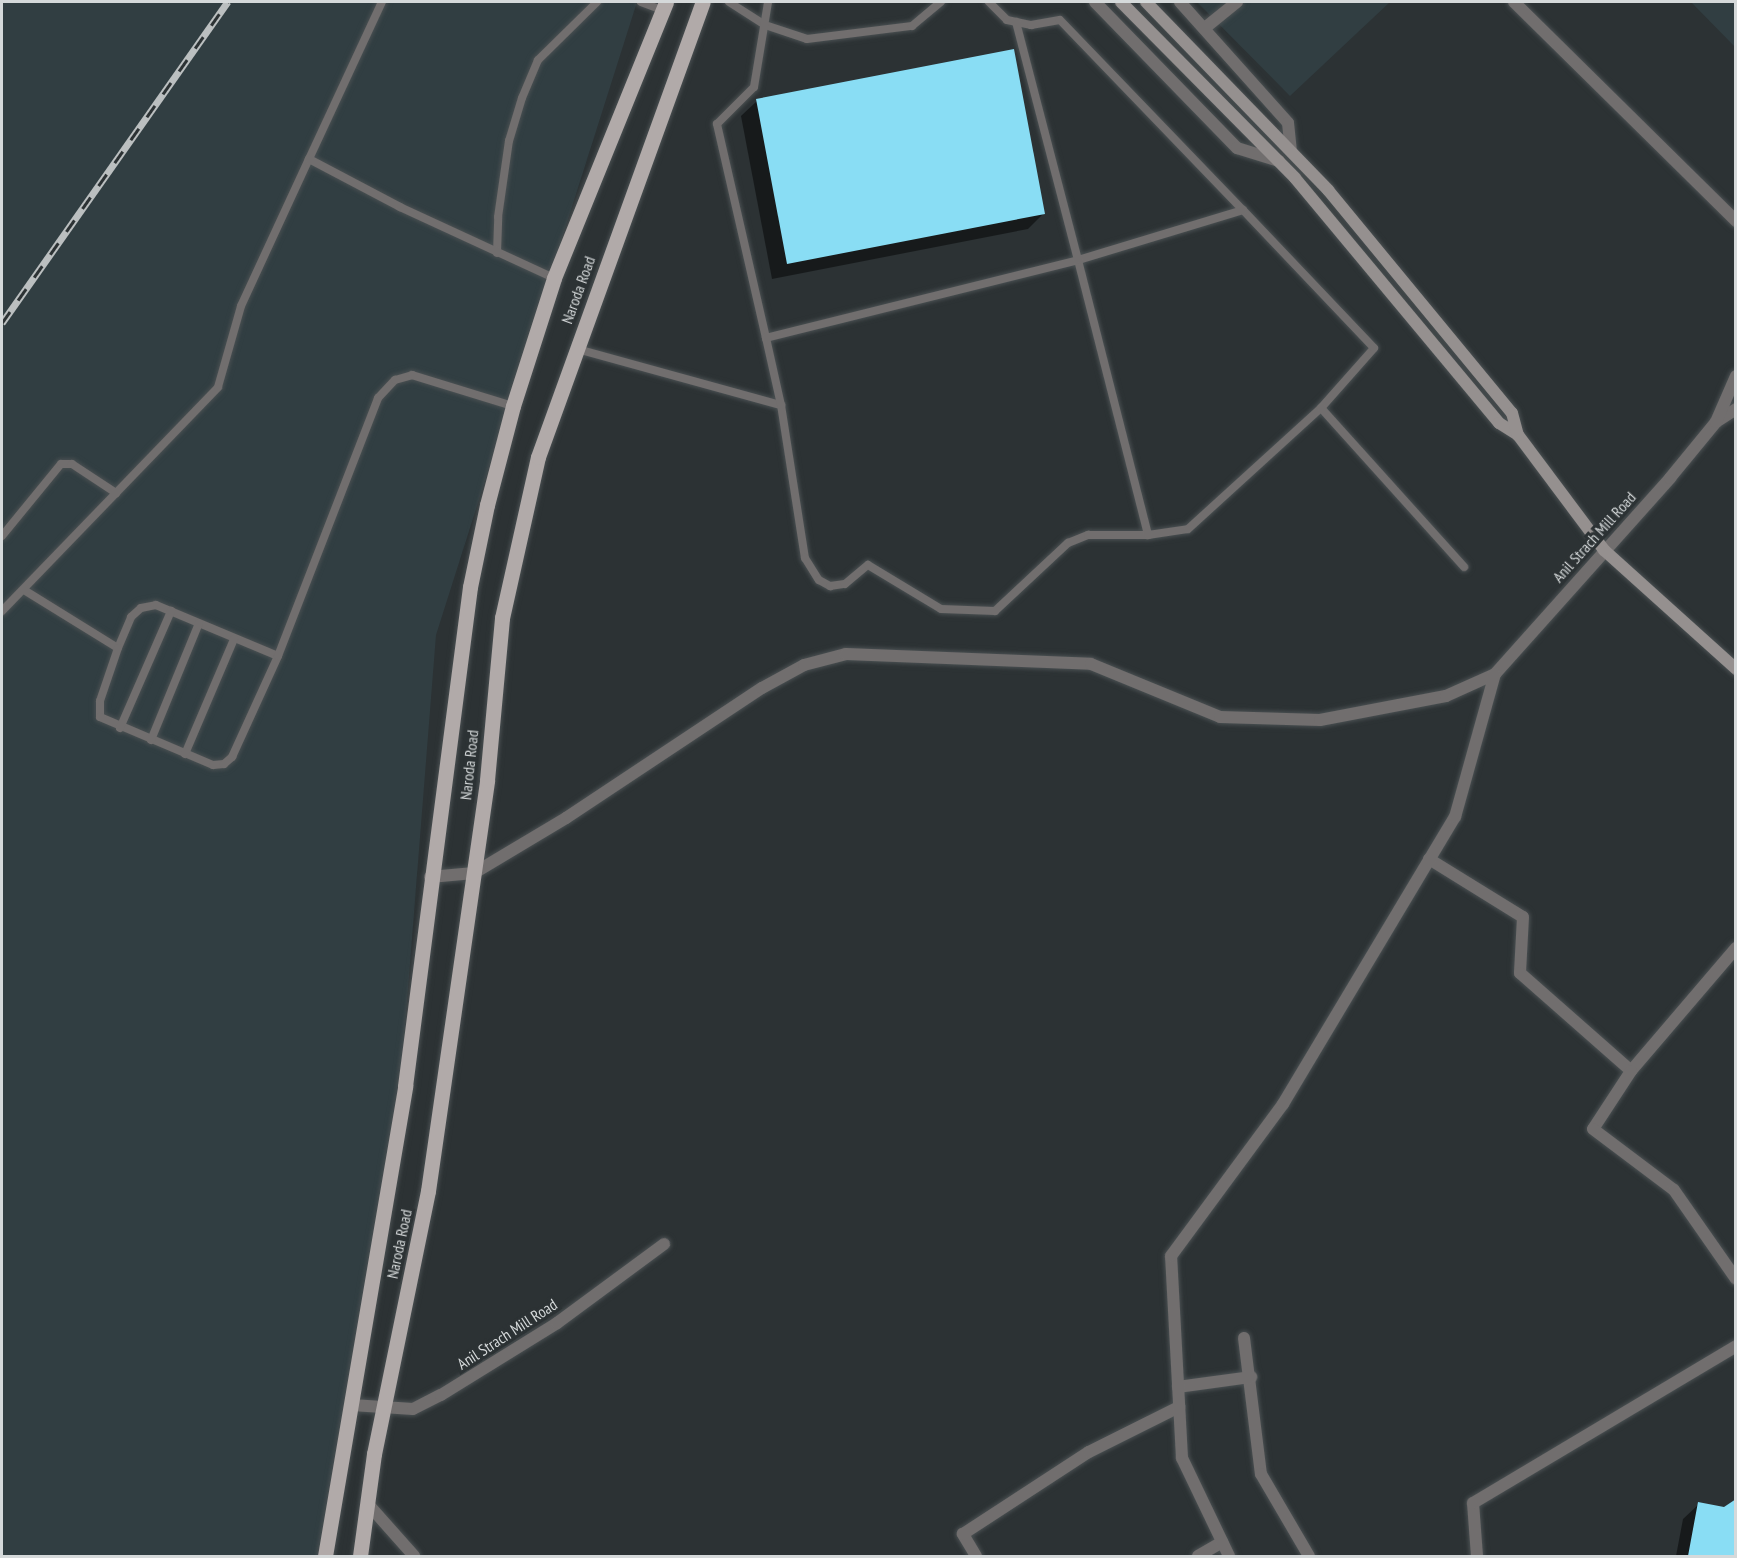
<!DOCTYPE html>
<html>
<head>
<meta charset="utf-8">
<style>
  body { margin:0 }
  #map { position:relative; width:1737px; height:1558px; overflow:hidden; background:#2c3234; font-family:"PT Sans Narrow",sans-serif }
  div>[style] { position:absolute }
  [style*='--x'] { left:calc(var(--x)*1px); top:calc(var(--y)*1px); width:calc(var(--w)*1px); rotate:calc(var(--a)*1deg) }
  .built>* { inset:0; background:#313e42 }
  .shadow>* { inset:0; background:#0007 }
  .building>* { inset:0; background:#89ddf4 }
  .roads { filter:drop-shadow(0 0 2px #4a5052) drop-shadow(0 0 2px #4a5052) }
  .service>* { height:8px; margin:-4px; padding:0 4px; transform-origin:4px; border-radius:4px; background:#716e6e }
  .minor>* { height:12px; margin:-6px; padding:0 6px; transform-origin:6px; border-radius:6px; background:#716e6e }
  .tertiary>* { height:12px; margin:-6px; padding:0 6px; transform-origin:6px; border-radius:6px; background:#716e6e }
  .secondary>* { height:12px; margin:-6px; padding:0 6px; transform-origin:6px; border-radius:6px; background:#95908f }
  .primary>* { height:15px; margin:-7.5px; padding:0 7.5px; transform-origin:7.5px; border-radius:7.5px; background:#b1aaa9 }
  .rail>* { height:7px; margin-top:-3.5px; transform-origin:0; background:repeating-linear-gradient(90deg,#2c3234 0 14px,#bbbfc0 0 28px); box-sizing:border-box; border-block:2px solid #bbbfc0 }
  span { translate:-50% -50%; white-space:nowrap; text-align:center; line-height:1.15; -webkit-text-stroke:6px #2c3234; paint-order:stroke }
  .street-label { font-size:16px; color:#d5d9da }
  .frame { position:absolute; inset:0; border:3px solid #d5d9da; pointer-events:none }
</style>
</head>
<body>
<div id="map">
  <div class="built">
    <i style="clip-path:polygon(2px 2px,637px 2px,436px 635px,389px 1229px,329px 1556px,2px 1556px)"></i>
    <i style="clip-path:polygon(1197px 2px,1390px 2px,1290px 96px)"></i>
    <i style="clip-path:polygon(1691px 2px,1735px 2px,1735px 47px)"></i>
  </div>
  <div class="shadow">
    <i style="clip-path:polygon(757px 101px,1044px 213px,1028px 229px,772px 279px,741px 116px)"></i>
    <i style="clip-path:polygon(1736px 1501px,1736px 1556px,1676px 1556px,1683px 1519px,1699px 1504px,1725px 1508px)"></i>
  </div>
  <div class="building">
    <i style="clip-path:polygon(1014px 49px,1045px 214px,787px 264px,756px 99px)"></i>
    <i style="clip-path:polygon(1736px 1499px,1736px 1556px,1688px 1556px,1698px 1502px,1724px 1507px)"></i>
  </div>
  <div class="roads">
    <div class="service">
      <i style="--x:641;--y:2;--w:22;--a:21"></i>
      <i style="--x:729;--y:2;--w:43;--a:32.6"></i>
      <i style="--x:765;--y:25;--w:44;--a:18.4"></i>
      <i style="--x:807;--y:39;--w:106;--a:-7.1"></i>
      <i style="--x:912;--y:26;--w:38;--a:-40"></i>
      <i style="--x:989;--y:2;--w:25;--a:45"></i>
      <i style="--x:1007;--y:20;--w:25;--a:12"></i>
      <i style="--x:1031;--y:25;--w:29;--a:-10"></i>
      <i style="--x:1060;--y:20;--w:264;--a:46.1"></i>
      <i style="--x:309;--y:159;--w:173;--a:-65.1"></i>
      <i style="--x:497;--y:253;--w:36;--a:-88"></i>
      <i style="--x:498;--y:217;--w:77;--a:-81.8"></i>
      <i style="--x:509;--y:141;--w:45;--a:-73.2"></i>
      <i style="--x:522;--y:98;--w:41;--a:-67.2"></i>
      <i style="--x:538;--y:60;--w:83;--a:-44.5"></i>
      <i style="--x:766;--y:338;--w:220;--a:-102.9"></i>
      <i style="--x:717;--y:124;--w:52;--a:-45"></i>
      <i style="--x:754;--y:87;--w:86;--a:-80.6"></i>
      <i style="--x:577;--y:349;--w:212;--a:15.4"></i>
      <i style="--x:781;--y:405;--w:155;--a:81.1"></i>
      <i style="--x:805;--y:558;--w:26;--a:58"></i>
      <i style="--x:819;--y:580;--w:13;--a:29"></i>
      <i style="--x:830;--y:586;--w:15;--a:-8"></i>
      <i style="--x:845;--y:584;--w:30;--a:-40"></i>
      <i style="--x:868;--y:565;--w:85;--a:31.1"></i>
      <i style="--x:941;--y:609;--w:54;--a:2.1"></i>
      <i style="--x:995;--y:611;--w:100;--a:-43"></i>
      <i style="--x:1068;--y:543;--w:22;--a:-22"></i>
      <i style="--x:1088;--y:535;--w:60;--a:0"></i>
      <i style="--x:1148;--y:535;--w:40;--a:-8.5"></i>
      <i style="--x:1188;--y:529;--w:180;--a:-42.3"></i>
      <i style="--x:1321;--y:408;--w:80;--a:-48.5"></i>
      <i style="--x:1374;--y:348;--w:190;--a:-133.5"></i>
      <i style="--x:1243;--y:210;--w:172;--a:163.1"></i>
      <i style="--x:1078;--y:260;--w:284;--a:75.7"></i>
      <i style="--x:781;--y:405;--w:69;--a:-102.6"></i>
      <i style="--x:766;--y:338;--w:322;--a:-14"></i>
      <i style="--x:1078;--y:260;--w:246;--a:-104.6"></i>
      <i style="--x:1321;--y:408;--w:214;--a:48"></i>
      <i style="--x:2;--y:536;--w:93;--a:-50.7"></i>
      <i style="--x:61;--y:464;--w:11;--a:0"></i>
      <i style="--x:72;--y:464;--w:53;--a:33.4"></i>
      <i style="--x:24;--y:590;--w:110;--a:31.7"></i>
      <i style="--x:118;--y:648;--w:34;--a:-67"></i>
      <i style="--x:131;--y:617;--w:13;--a:-42"></i>
      <i style="--x:141;--y:608;--w:15;--a:-11"></i>
      <i style="--x:156;--y:605;--w:132;--a:22.7"></i>
      <i style="--x:2;--y:611;--w:311;--a:-46"></i>
      <i style="--x:218;--y:387;--w:84;--a:-74.1"></i>
      <i style="--x:241;--y:306;--w:162;--a:-65.2"></i>
      <i style="--x:309;--y:159;--w:103;--a:27.8"></i>
      <i style="--x:400;--y:207;--w:170;--a:24.8"></i>
      <i style="--x:118;--y:648;--w:56;--a:108.8"></i>
      <i style="--x:100;--y:701;--w:16;--a:90"></i>
      <i style="--x:100;--y:717;--w:123;--a:23"></i>
      <i style="--x:213;--y:765;--w:11;--a:-5"></i>
      <i style="--x:224;--y:764;--w:11;--a:-41"></i>
      <i style="--x:232;--y:757;--w:111;--a:-65.5"></i>
      <i style="--x:278;--y:656;--w:277;--a:-68.8"></i>
      <i style="--x:378;--y:398;--w:25;--a:-47"></i>
      <i style="--x:395;--y:380;--w:18;--a:-16"></i>
      <i style="--x:412;--y:375;--w:106;--a:17.1"></i>
      <i style="--x:120;--y:728;--w:128;--a:-66.4"></i>
      <i style="--x:151;--y:740;--w:126;--a:-67.7"></i>
      <i style="--x:185;--y:754;--w:125;--a:-66.9"></i>
    </div>
    <div class="minor">
      <i style="--x:1514;--y:2;--w:312;--a:44.6"></i>
      <i style="--x:1206;--y:27;--w:40;--a:-39"></i>
      <i style="--x:1429;--y:859;--w:110;--a:31.7"></i>
      <i style="--x:1523;--y:917;--w:56;--a:93.1"></i>
      <i style="--x:1520;--y:973;--w:148;--a:41.4"></i>
      <i style="--x:1736;--y:948;--w:162;--a:130.5"></i>
      <i style="--x:1631;--y:1071;--w:69;--a:123.2"></i>
      <i style="--x:1593;--y:1129;--w:101;--a:37"></i>
      <i style="--x:1674;--y:1190;--w:108;--a:55.1"></i>
      <i style="--x:1244;--y:1338;--w:137;--a:82.9"></i>
      <i style="--x:1261;--y:1474;--w:95;--a:59.7"></i>
      <i style="--x:1178;--y:1387;--w:74;--a:-7.8"></i>
      <i style="--x:352;--y:1405;--w:61;--a:3.8"></i>
      <i style="--x:413;--y:1409;--w:31;--a:-27"></i>
      <i style="--x:441;--y:1395;--w:137;--a:-31.8"></i>
      <i style="--x:557;--y:1323;--w:133;--a:-36.4"></i>
      <i style="--x:367;--y:1503;--w:71;--a:48.4"></i>
      <i style="--x:976;--y:1556;--w:26;--a:-121"></i>
      <i style="--x:963;--y:1534;--w:150;--a:-33.1"></i>
      <i style="--x:1089;--y:1452;--w:101;--a:-26.6"></i>
      <i style="--x:1198;--y:1556;--w:28;--a:-30"></i>
      <i style="--x:1477;--y:1556;--w:53;--a:-94.3"></i>
      <i style="--x:1473;--y:1503;--w:306;--a:-30.8"></i>
    </div>
    <div class="tertiary">
      <i style="--x:1095;--y:2;--w:204;--a:45.8"></i>
      <i style="--x:1237;--y:148;--w:44;--a:17.2"></i>
      <i style="--x:1180;--y:2;--w:162;--a:48.2"></i>
      <i style="--x:1288;--y:123;--w:27;--a:84"></i>
      <i style="--x:1716;--y:422;--w:24;--a:-33"></i>
      <i style="--x:430;--y:877;--w:44;--a:-5.2"></i>
      <i style="--x:474;--y:873;--w:107;--a:-30.9"></i>
      <i style="--x:566;--y:818;--w:235;--a:-33.6"></i>
      <i style="--x:762;--y:688;--w:48;--a:-28.7"></i>
      <i style="--x:804;--y:665;--w:43;--a:-14.7"></i>
      <i style="--x:846;--y:654;--w:245;--a:2.3"></i>
      <i style="--x:1091;--y:664;--w:139;--a:22.3"></i>
      <i style="--x:1220;--y:717;--w:100;--a:1.7"></i>
      <i style="--x:1320;--y:720;--w:128;--a:-10.8"></i>
      <i style="--x:1446;--y:696;--w:54;--a:-24.2"></i>
      <i style="--x:1495;--y:674;--w:263;--a:-48.2"></i>
      <i style="--x:1670;--y:478;--w:72;--a:-50.6"></i>
      <i style="--x:1716;--y:422;--w:50;--a:-66.5"></i>
      <i style="--x:1229;--y:1556;--w:109;--a:-115.6"></i>
      <i style="--x:1182;--y:1458;--w:202;--a:-93.1"></i>
      <i style="--x:1171;--y:1256;--w:189;--a:-53.6"></i>
      <i style="--x:1283;--y:1104;--w:335;--a:-59.1"></i>
      <i style="--x:1455;--y:817;--w:148;--a:-74.4"></i>
    </div>
    <div class="secondary">
      <i style="--x:1121;--y:2;--w:247;--a:45.3"></i>
      <i style="--x:1295;--y:178;--w:319;--a:50.2"></i>
      <i style="--x:1499;--y:423;--w:22;--a:32"></i>
      <i style="--x:1518;--y:435;--w:144;--a:53.2"></i>
      <i style="--x:1604;--y:550;--w:178;--a:42"></i>
      <i style="--x:1146;--y:2;--w:262;--a:45.9"></i>
      <i style="--x:1328;--y:190;--w:289;--a:50.5"></i>
      <i style="--x:1512;--y:413;--w:23;--a:75"></i>
    </div>
    <div class="primary">
      <i style="--x:325;--y:1556;--w:477;--a:-80.3"></i>
      <i style="--x:405;--y:1086;--w:503;--a:-82.58"></i>
      <i style="--x:470;--y:587;--w:84;--a:-78.3"></i>
      <i style="--x:487;--y:505;--w:102;--a:-75.3"></i>
      <i style="--x:513;--y:406;--w:134;--a:-72.2"></i>
      <i style="--x:554;--y:278;--w:298;--a:-67.9"></i>
      <i style="--x:360;--y:1556;--w:103;--a:-82.2"></i>
      <i style="--x:374;--y:1454;--w:268;--a:-78.4"></i>
      <i style="--x:428;--y:1191;--w:415;--a:-81.8"></i>
      <i style="--x:487;--y:780;--w:163;--a:-84.7"></i>
      <i style="--x:502;--y:618;--w:165;--a:-77.4"></i>
      <i style="--x:538;--y:457;--w:484;--a:-70.1"></i>
    </div>
  </div>
  <div class="rail">
    <i style="--x:2;--y:323;--w:393;--a:-54.9"></i>
  </div>
  <div class="street-label">
    <span style="left:578px;top:290px;rotate:-70deg">Naroda Road</span>
    <span style="left:1594px;top:537px;rotate:-48deg">Anil Strach Mill Road</span>
    <span style="left:469px;top:765px;rotate:-84deg">Naroda Road</span>
    <span style="left:399px;top:1244px;rotate:-78deg">Naroda Road</span>
    <span style="left:507px;top:1334px;rotate:-33deg">Anil Strach Mill Road</span>
  </div>
  <div class="frame"></div>
</div>
</body>
</html>
